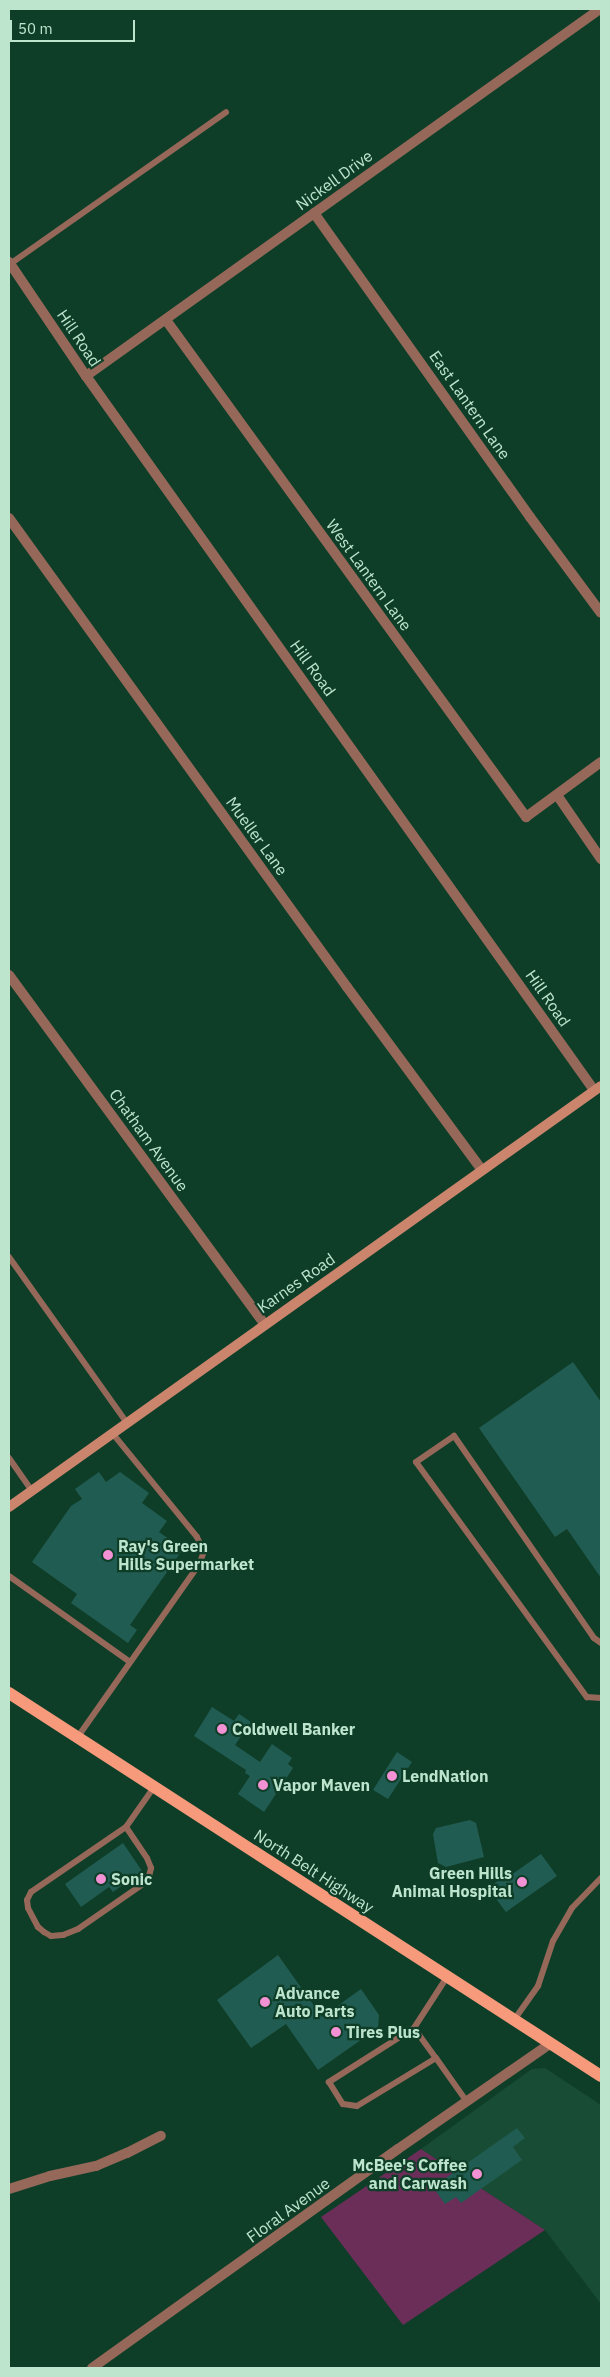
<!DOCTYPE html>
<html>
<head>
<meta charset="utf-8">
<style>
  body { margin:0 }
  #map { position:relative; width:610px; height:2377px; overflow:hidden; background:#0f3e28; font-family:"IBM Plex Sans",sans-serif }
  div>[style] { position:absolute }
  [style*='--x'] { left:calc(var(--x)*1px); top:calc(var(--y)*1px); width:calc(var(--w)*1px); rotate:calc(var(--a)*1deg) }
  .built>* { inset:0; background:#184c34 }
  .green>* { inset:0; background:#6a2e59 }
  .building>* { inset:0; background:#215c52 }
  .lane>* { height:6px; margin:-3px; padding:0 3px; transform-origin:3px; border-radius:3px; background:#966859 }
  .street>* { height:10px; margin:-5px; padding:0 5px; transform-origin:5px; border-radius:5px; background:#966859 }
  .secondary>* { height:10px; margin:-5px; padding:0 5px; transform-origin:5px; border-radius:5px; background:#cc856d }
  .primary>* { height:12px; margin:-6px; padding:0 6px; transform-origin:6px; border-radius:6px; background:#f69a7b }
  .dots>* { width:14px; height:14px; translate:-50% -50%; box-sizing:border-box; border:2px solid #0f3e28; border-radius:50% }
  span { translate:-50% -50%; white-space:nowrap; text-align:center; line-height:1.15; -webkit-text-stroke:4.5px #0f3e28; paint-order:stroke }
  .street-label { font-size:16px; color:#bde5ce }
  .poi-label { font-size:16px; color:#bde5ce; font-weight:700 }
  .left { translate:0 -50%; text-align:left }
  .right { translate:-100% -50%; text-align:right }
  .frame { position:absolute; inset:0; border:10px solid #bde5ce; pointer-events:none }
  .scale { position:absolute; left:10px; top:20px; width:125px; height:22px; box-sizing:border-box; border:2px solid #bde5ce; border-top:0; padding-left:6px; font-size:15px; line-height:18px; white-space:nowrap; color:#bde5ce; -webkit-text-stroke:4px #0f3e28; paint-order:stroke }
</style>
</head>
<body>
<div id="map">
  <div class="built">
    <i style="clip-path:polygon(545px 2068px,601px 2105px,601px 2304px,545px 2230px,421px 2149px,532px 2069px)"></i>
  </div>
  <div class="green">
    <i style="clip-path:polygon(421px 2149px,545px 2230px,403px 2325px,321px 2217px)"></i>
  </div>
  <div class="building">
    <i style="clip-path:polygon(573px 1362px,601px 1402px,601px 1578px,567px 1529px,555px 1537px,479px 1428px)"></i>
    <i style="clip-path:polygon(99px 1472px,106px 1482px,120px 1472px,149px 1493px,142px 1503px,167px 1521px,159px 1532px,183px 1549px,130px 1625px,137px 1630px,128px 1643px,71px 1603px,77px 1594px,32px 1562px,71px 1506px,82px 1499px,75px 1489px)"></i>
    <i style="clip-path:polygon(212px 1707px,234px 1721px,239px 1714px,251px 1722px,235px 1745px,260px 1762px,272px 1744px,292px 1758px,288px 1764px,293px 1768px,264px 1812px,238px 1794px,250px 1776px,245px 1773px,246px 1770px,194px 1736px)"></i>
    <i style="clip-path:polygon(397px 1752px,412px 1762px,388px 1799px,373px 1790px)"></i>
    <i style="clip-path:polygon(470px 1820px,476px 1823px,484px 1857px,446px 1867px,438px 1863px,433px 1834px,436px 1828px)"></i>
    <i style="clip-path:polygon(123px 1843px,142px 1871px,113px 1892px,109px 1887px,81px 1907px,65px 1884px)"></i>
    <i style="clip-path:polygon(541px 1854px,557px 1876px,506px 1912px,488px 1888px,509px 1873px,511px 1875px)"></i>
    <i style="clip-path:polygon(278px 1955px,322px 2017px,361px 1989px,379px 2015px,378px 2028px,318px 2070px,286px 2024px,251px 2048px,217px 2000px)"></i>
    <i style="clip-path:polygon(517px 2128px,525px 2138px,513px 2147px,522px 2160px,461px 2203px,456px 2197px,445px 2204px,433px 2187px)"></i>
  </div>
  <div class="lane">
    <i style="--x:10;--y:264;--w:264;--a:-35.1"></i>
    <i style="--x:9;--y:1257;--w:204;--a:54.6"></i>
    <i style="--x:9;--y:1458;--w:40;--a:55.1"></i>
    <i style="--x:9;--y:1576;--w:148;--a:35.4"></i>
    <i style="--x:601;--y:1643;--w:9;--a:-144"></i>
    <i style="--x:594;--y:1638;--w:246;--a:-124.7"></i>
    <i style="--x:454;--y:1436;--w:46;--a:145.6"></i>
    <i style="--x:416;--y:1462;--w:291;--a:54"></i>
    <i style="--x:587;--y:1697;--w:14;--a:4"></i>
    <i style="--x:77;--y:1738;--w:214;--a:-54.9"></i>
    <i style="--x:200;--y:1563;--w:13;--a:-72"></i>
    <i style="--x:204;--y:1551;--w:16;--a:-117"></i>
    <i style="--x:197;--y:1537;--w:133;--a:-129.2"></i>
    <i style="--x:126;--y:1827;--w:37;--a:56"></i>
    <i style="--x:147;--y:1858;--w:11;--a:68"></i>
    <i style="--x:151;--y:1868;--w:9;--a:103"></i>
    <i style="--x:149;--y:1877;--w:9;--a:131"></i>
    <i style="--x:143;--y:1884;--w:79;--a:145.3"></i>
    <i style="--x:78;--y:1929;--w:16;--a:158"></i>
    <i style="--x:63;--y:1935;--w:12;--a:175"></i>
    <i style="--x:51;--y:1936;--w:8;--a:-150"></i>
    <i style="--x:44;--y:1932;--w:8;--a:-140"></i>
    <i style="--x:38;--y:1927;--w:21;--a:-118"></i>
    <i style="--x:28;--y:1908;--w:8;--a:-97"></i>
    <i style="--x:27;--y:1900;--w:9;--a:-63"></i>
    <i style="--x:31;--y:1892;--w:115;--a:-34.4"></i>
    <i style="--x:126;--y:1827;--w:49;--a:-55"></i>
    <i style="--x:447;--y:1977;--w:61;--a:122.9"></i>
    <i style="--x:414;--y:2028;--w:101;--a:147.6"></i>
    <i style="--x:329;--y:2082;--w:26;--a:58"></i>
    <i style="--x:343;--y:2104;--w:14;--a:8"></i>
    <i style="--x:357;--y:2106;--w:92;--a:-31.3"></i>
    <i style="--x:436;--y:2058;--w:54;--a:54.8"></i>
    <i style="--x:514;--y:2020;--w:42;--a:-54.8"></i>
    <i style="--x:538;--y:1986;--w:47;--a:-71.6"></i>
    <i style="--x:553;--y:1941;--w:38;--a:-60"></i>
    <i style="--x:572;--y:1908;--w:42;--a:-46"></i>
    <i style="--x:414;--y:2028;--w:37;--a:54"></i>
  </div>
  <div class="street">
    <i style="--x:314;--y:213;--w:373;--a:54.6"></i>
    <i style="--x:530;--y:517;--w:119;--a:53.5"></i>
    <i style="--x:9;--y:262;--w:138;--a:56"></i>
    <i style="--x:86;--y:376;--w:876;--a:54.57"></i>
    <i style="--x:166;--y:320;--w:614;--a:54.08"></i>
    <i style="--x:526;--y:817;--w:93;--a:-36.3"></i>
    <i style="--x:86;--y:376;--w:632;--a:-35.53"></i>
    <i style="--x:9;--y:518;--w:578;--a:54.22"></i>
    <i style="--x:347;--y:987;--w:227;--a:53.6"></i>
    <i style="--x:557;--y:795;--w:78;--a:55.5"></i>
    <i style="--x:9;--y:975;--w:432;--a:53.8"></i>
    <i style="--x:9;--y:2189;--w:43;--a:-17.6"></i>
    <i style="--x:50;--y:2176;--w:47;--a:-12.3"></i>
    <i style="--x:96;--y:2166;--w:34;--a:-23"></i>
    <i style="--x:127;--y:2153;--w:38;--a:-27"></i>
    <i style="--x:92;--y:2368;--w:376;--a:-35.6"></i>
    <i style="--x:398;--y:2149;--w:186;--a:-34.7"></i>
  </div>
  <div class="secondary">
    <i style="--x:9;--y:1507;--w:726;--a:-35.42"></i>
  </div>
  <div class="primary">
    <i style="--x:9;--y:1693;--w:705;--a:32.9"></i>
  </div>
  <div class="dots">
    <i style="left:108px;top:1555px;background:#f391d5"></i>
    <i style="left:222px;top:1729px;background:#f391d5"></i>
    <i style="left:392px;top:1776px;background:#f391d5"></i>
    <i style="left:263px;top:1785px;background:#f391d5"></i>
    <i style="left:101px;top:1879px;background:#f391d5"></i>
    <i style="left:522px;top:1882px;background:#f391d5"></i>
    <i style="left:265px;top:2002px;background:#f391d5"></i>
    <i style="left:336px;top:2032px;background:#f391d5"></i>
    <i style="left:477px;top:2174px;background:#f391d5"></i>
  </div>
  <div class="street-label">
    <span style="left:334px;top:180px;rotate:-36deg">Nickell Drive</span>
    <span style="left:79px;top:338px;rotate:56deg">Hill Road</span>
    <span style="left:470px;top:405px;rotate:55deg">East Lantern Lane</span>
    <span style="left:369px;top:575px;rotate:54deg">West Lantern Lane</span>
    <span style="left:313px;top:668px;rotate:54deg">Hill Road</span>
    <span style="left:257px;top:836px;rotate:54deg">Mueller Lane</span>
    <span style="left:548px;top:998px;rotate:55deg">Hill Road</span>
    <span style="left:149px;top:1140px;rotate:54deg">Chatham Avenue</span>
    <span style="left:296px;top:1283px;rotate:-35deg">Karnes Road</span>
    <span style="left:314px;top:1871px;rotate:33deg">North Belt Highway</span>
    <span style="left:288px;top:2210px;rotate:-36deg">Floral Avenue</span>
  </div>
  <div class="poi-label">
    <span class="left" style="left:118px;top:1555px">Ray's Green<br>Hills Supermarket</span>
    <span class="left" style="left:232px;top:1729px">Coldwell Banker</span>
    <span class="left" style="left:402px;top:1776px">LendNation</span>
    <span class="left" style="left:273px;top:1785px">Vapor Maven</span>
    <span class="right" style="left:512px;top:1882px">Green Hills<br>Animal Hospital</span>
    <span class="left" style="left:111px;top:1879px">Sonic</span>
    <span class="left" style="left:275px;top:2002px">Advance<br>Auto Parts</span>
    <span class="left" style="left:346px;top:2032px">Tires Plus</span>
    <span class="right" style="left:467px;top:2174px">McBee's Coffee<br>and Carwash</span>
  </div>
  <div class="frame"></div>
  <div class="scale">50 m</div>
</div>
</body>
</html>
